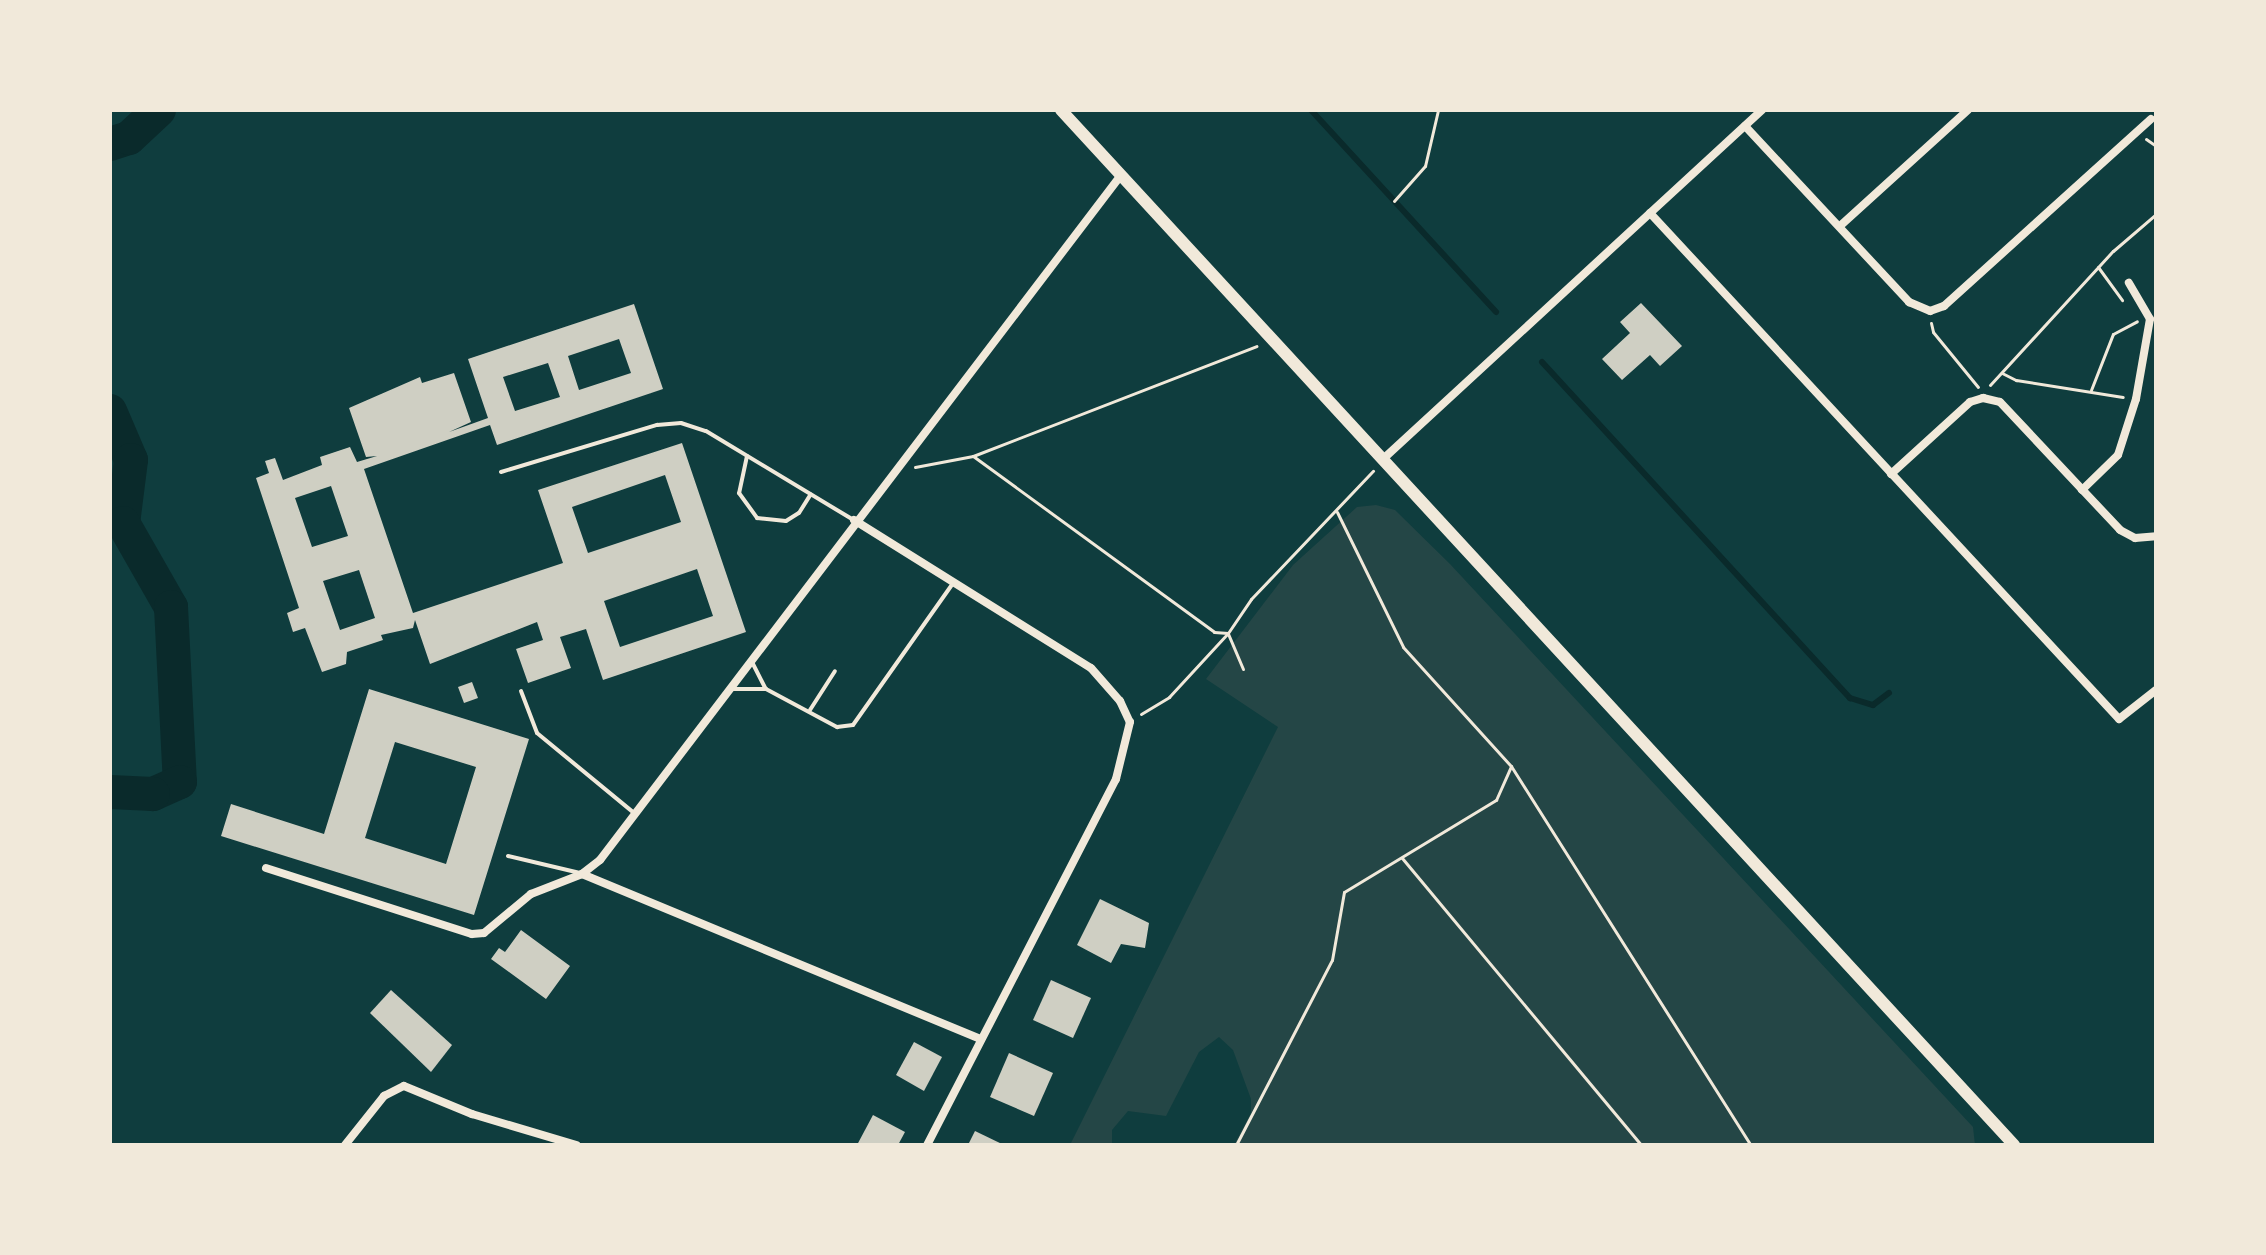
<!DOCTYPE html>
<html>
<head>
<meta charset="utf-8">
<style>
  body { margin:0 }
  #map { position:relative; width:2266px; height:1255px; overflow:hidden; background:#0f3d3e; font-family:Spectral,serif }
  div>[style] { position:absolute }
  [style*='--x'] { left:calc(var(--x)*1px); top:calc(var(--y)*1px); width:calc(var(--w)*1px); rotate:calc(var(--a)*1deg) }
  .green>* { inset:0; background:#244646 }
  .stream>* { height:6px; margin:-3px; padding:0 3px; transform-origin:3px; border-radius:3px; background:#0a2a2b }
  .river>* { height:34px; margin:-17px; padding:0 17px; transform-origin:17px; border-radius:17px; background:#0a2a2b }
  .building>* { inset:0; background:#cfcfc3 }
  .path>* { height:3px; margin:-1.5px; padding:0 1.5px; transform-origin:1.5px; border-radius:1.5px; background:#f1e9da }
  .service>* { height:4px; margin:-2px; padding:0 2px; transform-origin:2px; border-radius:2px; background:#f1e9da }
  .minor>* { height:8px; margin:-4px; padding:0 4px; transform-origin:4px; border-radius:4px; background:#f1e9da }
  .primary>* { height:12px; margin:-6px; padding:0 6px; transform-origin:6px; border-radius:6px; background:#f1e9da }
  span { translate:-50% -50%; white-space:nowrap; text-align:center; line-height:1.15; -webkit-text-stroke:6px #f1e9da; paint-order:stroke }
  .frame { position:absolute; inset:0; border:112px solid #f1e9da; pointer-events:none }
</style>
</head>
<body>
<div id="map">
  <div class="green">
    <i style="clip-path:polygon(1376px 505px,1395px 510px,1450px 564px,1973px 1127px,1975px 1145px,1234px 1145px,1251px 1113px,1251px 1099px,1233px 1050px,1219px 1037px,1199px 1052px,1166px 1116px,1128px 1111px,1112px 1130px,1112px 1145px,1070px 1145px,1278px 727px,1206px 679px,1293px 565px,1357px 507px)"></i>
  </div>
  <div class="stream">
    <i style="--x:1311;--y:110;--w:274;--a:47.5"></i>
    <i style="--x:1542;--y:362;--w:456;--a:47.5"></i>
    <i style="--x:1850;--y:698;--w:24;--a:17"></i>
    <i style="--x:1873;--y:705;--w:20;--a:-37"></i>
  </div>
  <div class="river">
    <i style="--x:110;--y:144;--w:20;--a:-18"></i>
    <i style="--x:129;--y:138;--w:41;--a:-43"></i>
    <i style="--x:110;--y:411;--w:53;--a:66.8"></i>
    <i style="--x:131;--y:460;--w:64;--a:97.2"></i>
    <i style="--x:123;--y:523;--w:97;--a:60.3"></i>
    <i style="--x:171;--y:607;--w:175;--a:87.1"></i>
    <i style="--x:180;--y:782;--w:30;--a:156"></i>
    <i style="--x:153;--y:794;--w:43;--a:-177.3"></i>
  </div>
  <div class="building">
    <i style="clip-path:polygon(1641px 303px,1682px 346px,1660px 366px,1650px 355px,1622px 380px,1602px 359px,1630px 333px,1620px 322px)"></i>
    <i style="clip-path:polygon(evenodd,634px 304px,663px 389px,497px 445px,490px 425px,364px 469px,413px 613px,563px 563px,538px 490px,682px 443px,746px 632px,603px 680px,586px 629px,560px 637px,571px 668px,528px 683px,516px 649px,543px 640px,537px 622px,430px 664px,415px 620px,413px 628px,381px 635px,383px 640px,347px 652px,346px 664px,322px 672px,305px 628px,293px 632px,287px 613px,299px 608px,256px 478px,269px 473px,265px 461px,275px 458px,283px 480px,322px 465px,320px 457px,350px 447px,357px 462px,377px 456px,366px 457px,349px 408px,420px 377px,422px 383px,454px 373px,471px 422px,449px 432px,488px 418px,468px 359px,634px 304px,619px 339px,631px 373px,579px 390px,568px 356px,619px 339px,634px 304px,548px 363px,560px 397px,515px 411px,503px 377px,548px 363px,634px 304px,665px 475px,681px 522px,588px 553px,572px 507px,665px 475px,634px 304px,331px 486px,348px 536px,312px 547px,295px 498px,331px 486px,634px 304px,697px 569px,713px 616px,620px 647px,604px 601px,697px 569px,634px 304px,359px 570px,375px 618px,340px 630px,323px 581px,359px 570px)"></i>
    <i style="clip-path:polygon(472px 682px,478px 698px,464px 703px,458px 687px)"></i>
    <i style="clip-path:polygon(evenodd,369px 689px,529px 739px,474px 915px,221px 836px,231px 804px,324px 834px,369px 689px,395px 742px,476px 767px,446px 864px,365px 838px,395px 742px)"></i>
    <i style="clip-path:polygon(1100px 899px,1149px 923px,1145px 948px,1121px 944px,1111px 963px,1077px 945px)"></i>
    <i style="clip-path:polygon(521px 930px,570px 966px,546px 999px,491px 959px,499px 948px,505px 952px)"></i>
    <i style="clip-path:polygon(1051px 980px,1091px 998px,1073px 1038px,1033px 1020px)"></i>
    <i style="clip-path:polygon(391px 990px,452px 1045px,431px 1072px,370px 1013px)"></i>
    <i style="clip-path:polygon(914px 1042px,942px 1057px,924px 1091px,896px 1075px)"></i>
    <i style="clip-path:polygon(1009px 1053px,1053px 1073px,1034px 1116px,990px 1097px)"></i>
    <i style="clip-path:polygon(873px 1115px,905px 1132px,898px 1145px,857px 1145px)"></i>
    <i style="clip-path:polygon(975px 1131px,1004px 1145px,968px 1145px)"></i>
  </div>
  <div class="path">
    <i style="--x:2146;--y:139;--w:12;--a:35"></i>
    <i style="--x:1394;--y:201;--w:47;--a:-48.5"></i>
    <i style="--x:1425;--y:166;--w:57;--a:-76.9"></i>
    <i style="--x:2098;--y:267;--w:41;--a:54"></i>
    <i style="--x:1931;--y:323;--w:9;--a:77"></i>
    <i style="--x:1933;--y:332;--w:71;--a:50.7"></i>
    <i style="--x:2002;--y:373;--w:16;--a:27"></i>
    <i style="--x:2016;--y:380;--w:108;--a:9"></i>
    <i style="--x:1990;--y:385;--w:182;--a:-47.5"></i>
    <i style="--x:2113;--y:251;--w:57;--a:-40.7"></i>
    <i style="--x:2091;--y:390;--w:60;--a:-68.6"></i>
    <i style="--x:2113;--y:334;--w:27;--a:-28"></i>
    <i style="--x:973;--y:456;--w:304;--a:-21.2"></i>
    <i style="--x:915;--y:467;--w:59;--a:-10.7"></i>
    <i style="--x:973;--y:456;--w:298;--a:36.1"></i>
    <i style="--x:1214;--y:632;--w:14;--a:4"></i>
    <i style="--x:1337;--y:512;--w:150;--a:63.9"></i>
    <i style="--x:1403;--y:647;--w:161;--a:47.8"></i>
    <i style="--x:1511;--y:766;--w:449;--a:57.7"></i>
    <i style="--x:1243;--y:669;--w:39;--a:-113"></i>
    <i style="--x:1228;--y:633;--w:41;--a:-55.9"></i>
    <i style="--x:1251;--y:599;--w:177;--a:-46.4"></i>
    <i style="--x:1141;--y:714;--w:33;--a:-31"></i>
    <i style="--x:1169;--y:697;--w:87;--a:-47.3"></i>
    <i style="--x:1402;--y:858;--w:373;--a:50.2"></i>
    <i style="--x:1236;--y:1145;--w:208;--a:-62.6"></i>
    <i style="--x:1332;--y:960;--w:69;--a:-80"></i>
    <i style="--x:1344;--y:892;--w:178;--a:-31.2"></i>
    <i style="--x:1496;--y:800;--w:37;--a:-66"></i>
  </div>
  <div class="service">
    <i style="--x:747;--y:456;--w:38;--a:102"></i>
    <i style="--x:739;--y:493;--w:31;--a:54"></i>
    <i style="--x:757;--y:518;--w:29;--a:6"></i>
    <i style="--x:786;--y:521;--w:15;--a:-32"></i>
    <i style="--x:799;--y:513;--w:22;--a:-58"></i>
    <i style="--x:501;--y:472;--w:163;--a:-16.8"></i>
    <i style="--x:657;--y:425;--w:24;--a:-5"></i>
    <i style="--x:681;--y:423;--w:26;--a:18"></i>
    <i style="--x:706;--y:431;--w:170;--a:31.1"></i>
    <i style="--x:752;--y:662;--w:30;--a:63"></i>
    <i style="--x:733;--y:689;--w:33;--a:0"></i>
    <i style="--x:766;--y:689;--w:81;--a:28.2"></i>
    <i style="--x:837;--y:727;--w:16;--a:-7"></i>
    <i style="--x:853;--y:725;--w:175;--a:-54.8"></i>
    <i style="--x:521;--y:691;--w:45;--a:69.1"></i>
    <i style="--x:537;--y:733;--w:126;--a:39.5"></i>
    <i style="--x:810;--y:710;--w:46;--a:-57.3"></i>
    <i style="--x:508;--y:856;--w:74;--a:13.3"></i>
  </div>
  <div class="minor">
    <i style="--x:1745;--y:126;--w:241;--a:47"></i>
    <i style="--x:1909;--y:302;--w:23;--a:23"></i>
    <i style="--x:1930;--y:311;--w:15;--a:-20"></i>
    <i style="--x:1944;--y:306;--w:279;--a:-42.1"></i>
    <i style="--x:1650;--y:213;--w:690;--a:47.17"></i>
    <i style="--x:2119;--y:719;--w:47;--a:-38.1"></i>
    <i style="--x:1840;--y:226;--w:173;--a:-42.2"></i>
    <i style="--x:1382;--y:460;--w:517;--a:-42.65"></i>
    <i style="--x:1891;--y:474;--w:107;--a:-42.3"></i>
    <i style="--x:1970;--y:402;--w:14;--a:-17"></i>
    <i style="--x:1983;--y:398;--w:17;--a:13"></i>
    <i style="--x:2000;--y:402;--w:175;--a:46.8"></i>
    <i style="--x:2120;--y:530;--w:17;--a:28"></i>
    <i style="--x:2135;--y:538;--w:21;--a:-5"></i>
    <i style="--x:2082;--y:490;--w:50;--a:-44.2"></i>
    <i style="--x:2118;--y:455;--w:59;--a:-72.2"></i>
    <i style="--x:2136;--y:399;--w:81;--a:-80.1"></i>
    <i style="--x:2150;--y:319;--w:42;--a:-120.3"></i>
    <i style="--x:854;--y:520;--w:279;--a:32"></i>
    <i style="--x:1091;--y:668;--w:44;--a:48.7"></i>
    <i style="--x:1120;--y:701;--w:23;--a:65"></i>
    <i style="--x:1130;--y:722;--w:59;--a:103.8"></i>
    <i style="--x:1116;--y:779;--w:412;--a:117.3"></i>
    <i style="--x:266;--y:868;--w:216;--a:17.8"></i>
    <i style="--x:472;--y:934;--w:12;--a:-5"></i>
    <i style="--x:484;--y:933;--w:61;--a:-39.7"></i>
    <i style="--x:531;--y:894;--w:55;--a:-21.4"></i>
    <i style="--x:582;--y:874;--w:23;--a:-38"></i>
    <i style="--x:600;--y:860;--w:861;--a:-52.74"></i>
    <i style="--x:582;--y:874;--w:432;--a:22.5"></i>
    <i style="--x:345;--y:1145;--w:63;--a:-51.5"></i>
    <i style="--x:384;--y:1096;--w:22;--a:-27"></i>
    <i style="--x:404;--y:1086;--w:74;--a:22.4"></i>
    <i style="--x:472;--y:1114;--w:109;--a:16.6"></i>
  </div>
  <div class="primary">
    <i style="--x:1061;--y:110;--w:1407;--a:47.36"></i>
  </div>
  <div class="frame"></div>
</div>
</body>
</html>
